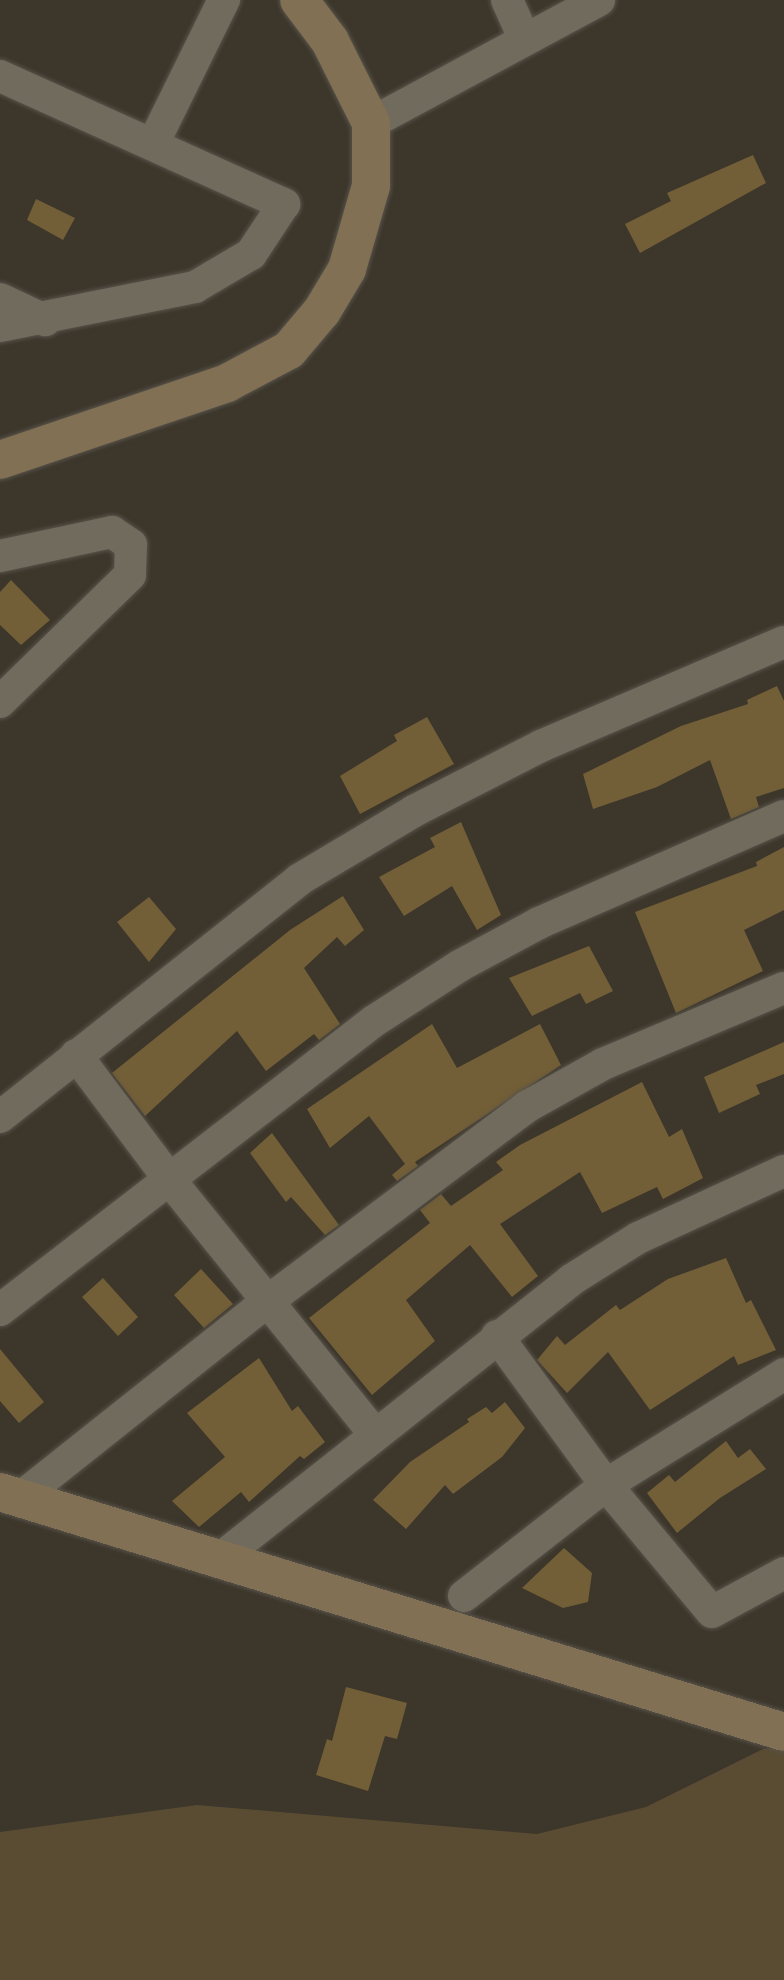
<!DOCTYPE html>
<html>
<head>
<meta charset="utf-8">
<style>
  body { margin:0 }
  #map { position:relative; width:784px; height:1980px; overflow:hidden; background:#3c362b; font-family:Karla,sans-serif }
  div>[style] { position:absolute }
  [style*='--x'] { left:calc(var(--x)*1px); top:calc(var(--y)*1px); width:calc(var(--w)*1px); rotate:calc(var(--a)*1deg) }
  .green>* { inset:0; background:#594c33 }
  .building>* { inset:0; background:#735f37 }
  .roads { filter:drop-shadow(0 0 2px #58534a) drop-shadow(0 0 2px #58534a) }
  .street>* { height:32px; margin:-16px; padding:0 16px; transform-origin:16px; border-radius:16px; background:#716b5e }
  .secondary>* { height:38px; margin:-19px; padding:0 19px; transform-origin:19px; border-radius:19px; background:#817053 }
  span { translate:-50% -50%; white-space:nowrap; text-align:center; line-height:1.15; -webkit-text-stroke:7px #3c362b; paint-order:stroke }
</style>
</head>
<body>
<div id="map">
  <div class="green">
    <i style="clip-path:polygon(784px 1747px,784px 1980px,0 1980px,0 1832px,197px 1805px,537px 1834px,646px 1807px,763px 1749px)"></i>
  </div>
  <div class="building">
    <i style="clip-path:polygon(753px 155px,766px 183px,640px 253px,625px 224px,671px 201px,667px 193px)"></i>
    <i style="clip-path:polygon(36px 199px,75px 218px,63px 240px,27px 220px)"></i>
    <i style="clip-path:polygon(11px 580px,50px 620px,21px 645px,0 625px,0 592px)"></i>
    <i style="clip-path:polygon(777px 686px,784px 701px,784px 788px,756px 797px,759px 807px,731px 819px,710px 760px,657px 787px,593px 809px,583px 774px,681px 726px,748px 704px,747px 700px)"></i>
    <i style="clip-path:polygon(427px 717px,454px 764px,360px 814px,340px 776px,397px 741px,394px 735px)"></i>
    <i style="clip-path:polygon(461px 822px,501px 915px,477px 930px,452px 886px,404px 916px,379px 877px,435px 847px,430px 838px)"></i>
    <i style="clip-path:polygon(784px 847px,784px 910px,744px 930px,763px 971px,676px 1013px,635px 912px,757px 866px,756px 862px)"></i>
    <i style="clip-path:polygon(343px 896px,364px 930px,345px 946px,337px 937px,304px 968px,340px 1024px,319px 1040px,314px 1034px,266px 1071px,237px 1031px,145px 1116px,112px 1073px,290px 930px)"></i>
    <i style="clip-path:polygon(149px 897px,176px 929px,149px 962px,117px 922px)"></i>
    <i style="clip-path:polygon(589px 946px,613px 991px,586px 1004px,580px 993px,532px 1016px,509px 978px)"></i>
    <i style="clip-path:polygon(432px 1024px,457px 1068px,540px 1024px,561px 1065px,415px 1162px,418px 1166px,397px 1181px,392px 1175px,405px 1164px,369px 1116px,330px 1148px,307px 1109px)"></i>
    <i style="clip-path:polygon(784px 1042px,784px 1074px,756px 1085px,760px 1094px,719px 1113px,704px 1077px)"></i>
    <i style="clip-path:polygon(642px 1082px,669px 1137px,682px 1129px,703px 1178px,663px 1199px,657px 1187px,602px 1213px,580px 1172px,500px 1224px,538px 1276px,512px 1297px,470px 1245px,406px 1300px,435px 1341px,372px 1395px,309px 1318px,430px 1223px,420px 1210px,441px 1194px,451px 1206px,503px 1170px,496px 1162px,520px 1145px)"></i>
    <i style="clip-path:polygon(272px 1133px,339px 1225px,325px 1235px,291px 1197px,286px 1202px,250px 1153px)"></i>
    <i style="clip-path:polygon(726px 1258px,746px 1303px,751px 1300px,776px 1350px,738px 1365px,734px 1356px,650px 1410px,608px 1352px,567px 1393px,537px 1360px,557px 1336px,565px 1345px,616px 1305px,620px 1310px,668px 1279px)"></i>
    <i style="clip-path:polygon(201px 1269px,233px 1304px,204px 1328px,174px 1295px)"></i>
    <i style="clip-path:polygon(103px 1278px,138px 1317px,118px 1336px,82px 1297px)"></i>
    <i style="clip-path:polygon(0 1349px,44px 1402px,19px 1423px,0 1401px)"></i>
    <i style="clip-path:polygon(259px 1358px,292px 1411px,298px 1406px,325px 1442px,304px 1459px,300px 1456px,249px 1502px,241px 1492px,199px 1527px,172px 1501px,225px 1457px,187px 1413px)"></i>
    <i style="clip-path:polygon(505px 1402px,525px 1428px,502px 1457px,453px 1494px,445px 1485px,406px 1529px,373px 1500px,410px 1462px,469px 1422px,467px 1419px,486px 1407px,492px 1413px)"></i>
    <i style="clip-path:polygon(726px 1441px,738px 1458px,750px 1449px,766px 1469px,720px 1498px,677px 1533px,647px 1493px,669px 1475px,675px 1482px)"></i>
    <i style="clip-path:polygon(564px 1548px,592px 1573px,588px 1602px,563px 1608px,522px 1588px)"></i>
    <i style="clip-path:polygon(346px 1687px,407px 1703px,397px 1739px,385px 1736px,368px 1791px,316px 1775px,327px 1739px,332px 1741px)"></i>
  </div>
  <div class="roads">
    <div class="street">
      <i style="--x:507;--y:0;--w:42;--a:65.9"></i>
      <i style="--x:0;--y:76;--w:312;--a:24.3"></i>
      <i style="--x:284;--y:204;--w:60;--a:123.4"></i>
      <i style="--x:251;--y:254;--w:65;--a:149.5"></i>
      <i style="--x:195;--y:287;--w:199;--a:168.7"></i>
      <i style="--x:371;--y:123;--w:259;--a:-28.3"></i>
      <i style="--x:153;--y:144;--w:161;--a:-63.8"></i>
      <i style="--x:0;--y:299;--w:50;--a:25"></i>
      <i style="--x:0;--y:556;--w:115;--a:-12.1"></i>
      <i style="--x:112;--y:532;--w:23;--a:34"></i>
      <i style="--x:131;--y:545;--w:30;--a:92"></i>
      <i style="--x:130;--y:575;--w:182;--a:135.7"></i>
      <i style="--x:76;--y:1055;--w:155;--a:53.1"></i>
      <i style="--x:169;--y:1179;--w:326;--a:51.1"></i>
      <i style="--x:0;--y:1117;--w:383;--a:-38.4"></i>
      <i style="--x:300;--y:879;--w:133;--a:-30.8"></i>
      <i style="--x:414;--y:811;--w:143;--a:-27.1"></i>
      <i style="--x:541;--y:746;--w:264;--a:-23.2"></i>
      <i style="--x:0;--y:1310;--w:473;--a:-37.7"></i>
      <i style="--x:374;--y:1021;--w:103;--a:-32.8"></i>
      <i style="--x:461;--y:965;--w:89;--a:-28.3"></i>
      <i style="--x:539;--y:923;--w:267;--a:-23.6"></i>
      <i style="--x:497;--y:1336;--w:185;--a:53.8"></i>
      <i style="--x:606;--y:1485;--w:165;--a:50.2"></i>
      <i style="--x:712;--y:1612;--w:82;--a:-28.4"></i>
      <i style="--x:20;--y:1498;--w:317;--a:-38.5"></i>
      <i style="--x:268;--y:1301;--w:325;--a:-36.9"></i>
      <i style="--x:528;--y:1106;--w:86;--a:-29.2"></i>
      <i style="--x:603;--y:1064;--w:196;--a:-22.8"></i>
      <i style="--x:217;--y:1561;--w:452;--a:-38.4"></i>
      <i style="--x:571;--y:1280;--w:79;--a:-32.1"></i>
      <i style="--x:638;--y:1238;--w:161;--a:-24.7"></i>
      <i style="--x:464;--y:1596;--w:180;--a:-38"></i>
      <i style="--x:606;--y:1485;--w:210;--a:-31.9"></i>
    </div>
    <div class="secondary">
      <i style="--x:0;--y:460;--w:240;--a:-18.7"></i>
      <i style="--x:227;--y:383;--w:70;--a:-28"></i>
      <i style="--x:289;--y:350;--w:51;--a:-49.8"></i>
      <i style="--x:322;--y:311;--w:49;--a:-59.2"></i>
      <i style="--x:347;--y:269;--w:86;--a:-73.9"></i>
      <i style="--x:371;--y:186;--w:63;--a:-90"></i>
      <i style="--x:371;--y:123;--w:92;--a:-116.6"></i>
      <i style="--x:330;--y:41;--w:51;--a:-127.1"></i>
      <i style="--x:0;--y:1492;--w:820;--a:17.02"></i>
    </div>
  </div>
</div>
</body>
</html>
